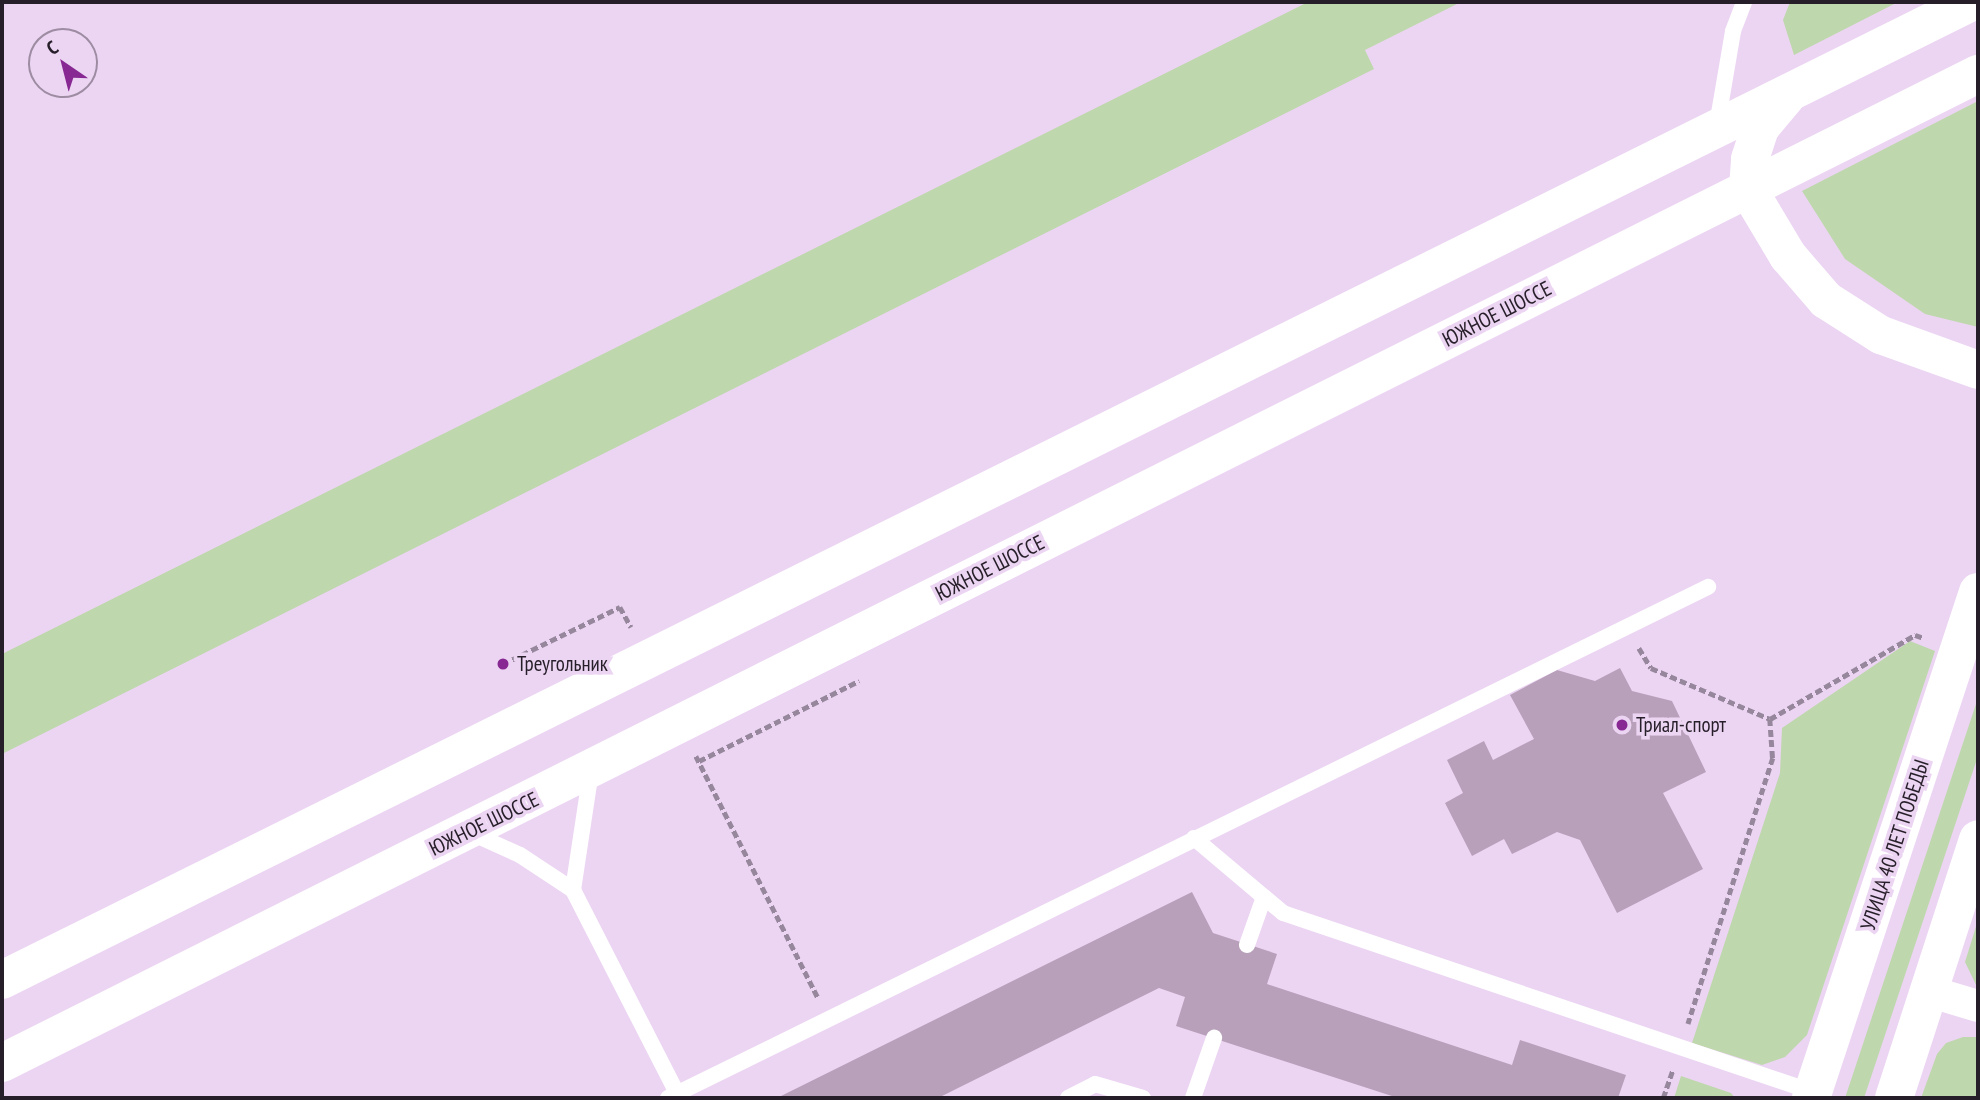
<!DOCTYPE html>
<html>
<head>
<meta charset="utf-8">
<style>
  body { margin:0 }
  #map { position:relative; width:1980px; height:1100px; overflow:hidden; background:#ecd5f3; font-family:"PT Sans Narrow",sans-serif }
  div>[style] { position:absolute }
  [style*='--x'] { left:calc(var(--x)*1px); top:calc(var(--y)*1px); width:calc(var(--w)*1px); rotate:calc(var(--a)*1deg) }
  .green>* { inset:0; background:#bfd7ad }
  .building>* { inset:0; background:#b8a0ba }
  .path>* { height:4.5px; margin-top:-2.25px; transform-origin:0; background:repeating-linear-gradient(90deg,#97879c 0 7px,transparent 0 10.5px) }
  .service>* { height:16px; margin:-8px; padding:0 8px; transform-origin:8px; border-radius:8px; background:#fff }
  .minor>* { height:32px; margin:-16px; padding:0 16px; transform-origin:16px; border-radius:16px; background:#fff }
  .primary>* { height:38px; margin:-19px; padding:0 19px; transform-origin:19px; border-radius:19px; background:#fff }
  .dots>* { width:19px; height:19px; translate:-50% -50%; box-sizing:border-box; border:4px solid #ecd5f3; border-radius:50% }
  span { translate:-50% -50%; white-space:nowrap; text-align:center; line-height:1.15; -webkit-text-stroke:7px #ecd5f3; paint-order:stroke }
  .street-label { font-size:21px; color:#261e28 }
  .poi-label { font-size:21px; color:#261e28 }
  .left { translate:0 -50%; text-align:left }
  .frame { position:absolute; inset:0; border:4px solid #261e28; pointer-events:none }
  .north { position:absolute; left:28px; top:28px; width:70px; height:70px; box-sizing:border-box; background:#ecd5f3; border:2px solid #9d8ca2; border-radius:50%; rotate:325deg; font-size:19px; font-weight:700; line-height:28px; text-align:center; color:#261e28 }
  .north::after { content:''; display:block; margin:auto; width:24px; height:32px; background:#872893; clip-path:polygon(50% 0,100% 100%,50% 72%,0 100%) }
</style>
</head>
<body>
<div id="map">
  <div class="green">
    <i style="clip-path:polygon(1308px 2px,1461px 2px,1365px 50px,1374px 69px,2px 754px,2px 654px)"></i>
    <i style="clip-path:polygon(1790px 2px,1898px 2px,1794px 55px,1783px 20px)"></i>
    <i style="clip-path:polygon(1978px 101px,1978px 327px,1925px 314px,1845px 259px,1802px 191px)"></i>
    <i style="clip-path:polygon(1910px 641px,1935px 651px,1807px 1035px,1785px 1057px,1762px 1065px,1692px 1043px,1780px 773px,1782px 728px)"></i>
    <i style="clip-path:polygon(1978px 698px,1978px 756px,1864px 1098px,1845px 1098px)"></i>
    <i style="clip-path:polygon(1978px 920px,1978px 989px,1965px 962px)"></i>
    <i style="clip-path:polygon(1963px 1037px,1978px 1037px,1978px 1098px,1921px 1098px,1937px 1054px,1946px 1043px)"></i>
    <i style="clip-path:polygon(1681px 1076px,1731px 1093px,1735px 1098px,1674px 1098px)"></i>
  </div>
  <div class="building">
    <i style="clip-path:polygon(1620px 668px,1632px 691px,1672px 701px,1706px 772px,1663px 793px,1703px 869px,1617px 913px,1580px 840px,1557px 832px,1512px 854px,1504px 839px,1472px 856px,1445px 803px,1463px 793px,1447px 760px,1484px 741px,1493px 760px,1534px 739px,1510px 695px,1557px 670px,1595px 681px)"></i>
    <i style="clip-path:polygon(1192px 892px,1213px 933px,1277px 954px,1267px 984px,1512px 1065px,1520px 1040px,1626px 1075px,1618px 1098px,1398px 1098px,1176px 1026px,1185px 997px,1159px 988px,938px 1098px,777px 1098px)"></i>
  </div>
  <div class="path">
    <i style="--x:1639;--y:648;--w:23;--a:59"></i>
    <i style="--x:1651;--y:668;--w:129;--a:23.2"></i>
    <i style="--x:1770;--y:719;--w:39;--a:86"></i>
    <i style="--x:1773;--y:758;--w:279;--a:107.7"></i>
    <i style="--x:503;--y:664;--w:130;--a:-26"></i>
    <i style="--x:620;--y:607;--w:23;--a:61"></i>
    <i style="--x:1770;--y:719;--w:168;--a:-30.1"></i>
    <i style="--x:1915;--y:635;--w:9;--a:18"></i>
    <i style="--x:696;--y:756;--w:271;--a:63.2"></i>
    <i style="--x:699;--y:761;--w:179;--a:-26.6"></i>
    <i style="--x:1663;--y:1098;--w:31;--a:-71"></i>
  </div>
  <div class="service">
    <i style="--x:1717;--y:125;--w:95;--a:-80.3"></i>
    <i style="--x:1733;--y:31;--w:31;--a:-69"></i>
    <i style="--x:469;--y:832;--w:56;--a:24.3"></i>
    <i style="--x:520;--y:855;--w:64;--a:33.4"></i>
    <i style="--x:573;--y:890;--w:228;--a:62.9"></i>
    <i style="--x:1194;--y:838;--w:116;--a:40.1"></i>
    <i style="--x:1283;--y:913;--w:559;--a:18.66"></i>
    <i style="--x:573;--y:890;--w:120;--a:-81.4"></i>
    <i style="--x:1247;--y:945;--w:51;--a:-70.5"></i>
    <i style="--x:668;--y:1098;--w:1159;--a:-26.17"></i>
    <i style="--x:1068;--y:1098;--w:30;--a:-27"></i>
    <i style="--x:1095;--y:1084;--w:50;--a:16.3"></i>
    <i style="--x:1193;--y:1098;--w:64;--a:-70.7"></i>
  </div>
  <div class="minor">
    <i style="--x:1928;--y:991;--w:52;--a:16.7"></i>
  </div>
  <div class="primary">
    <i style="--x:1748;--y:189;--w:78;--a:59.2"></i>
    <i style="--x:1788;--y:256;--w:58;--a:49.2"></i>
    <i style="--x:1826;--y:300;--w:65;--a:32.5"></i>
    <i style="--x:1881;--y:335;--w:103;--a:19.8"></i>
    <i style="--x:1748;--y:189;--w:30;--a:-86"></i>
    <i style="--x:1750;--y:159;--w:33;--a:-72"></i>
    <i style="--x:1760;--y:128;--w:40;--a:-50"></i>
    <i style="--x:2;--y:980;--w:2199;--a:-26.41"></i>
    <i style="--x:2;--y:1063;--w:2210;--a:-26.59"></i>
    <i style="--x:1811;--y:1098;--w:533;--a:-71.74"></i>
    <i style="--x:1894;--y:1098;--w:272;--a:-72"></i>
  </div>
  <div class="dots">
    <i style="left:503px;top:664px;background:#872893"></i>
    <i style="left:1622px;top:725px;background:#872893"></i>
  </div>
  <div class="street-label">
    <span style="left:1497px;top:314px;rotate:-27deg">ЮЖНОЕ ШОССЕ</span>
    <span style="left:990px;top:568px;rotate:-27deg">ЮЖНОЕ ШОССЕ</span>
    <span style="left:484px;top:824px;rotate:-26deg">ЮЖНОЕ ШОССЕ</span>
    <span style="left:1895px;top:845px;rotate:-72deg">УЛИЦА 40 ЛЕТ ПОБЕДЫ</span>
  </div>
  <div class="poi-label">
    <span class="left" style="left:517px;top:664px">Треугольник</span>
    <span class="left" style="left:1636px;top:725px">Триал-спорт</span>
  </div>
  <div class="frame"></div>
  <div class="north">С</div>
</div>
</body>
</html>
